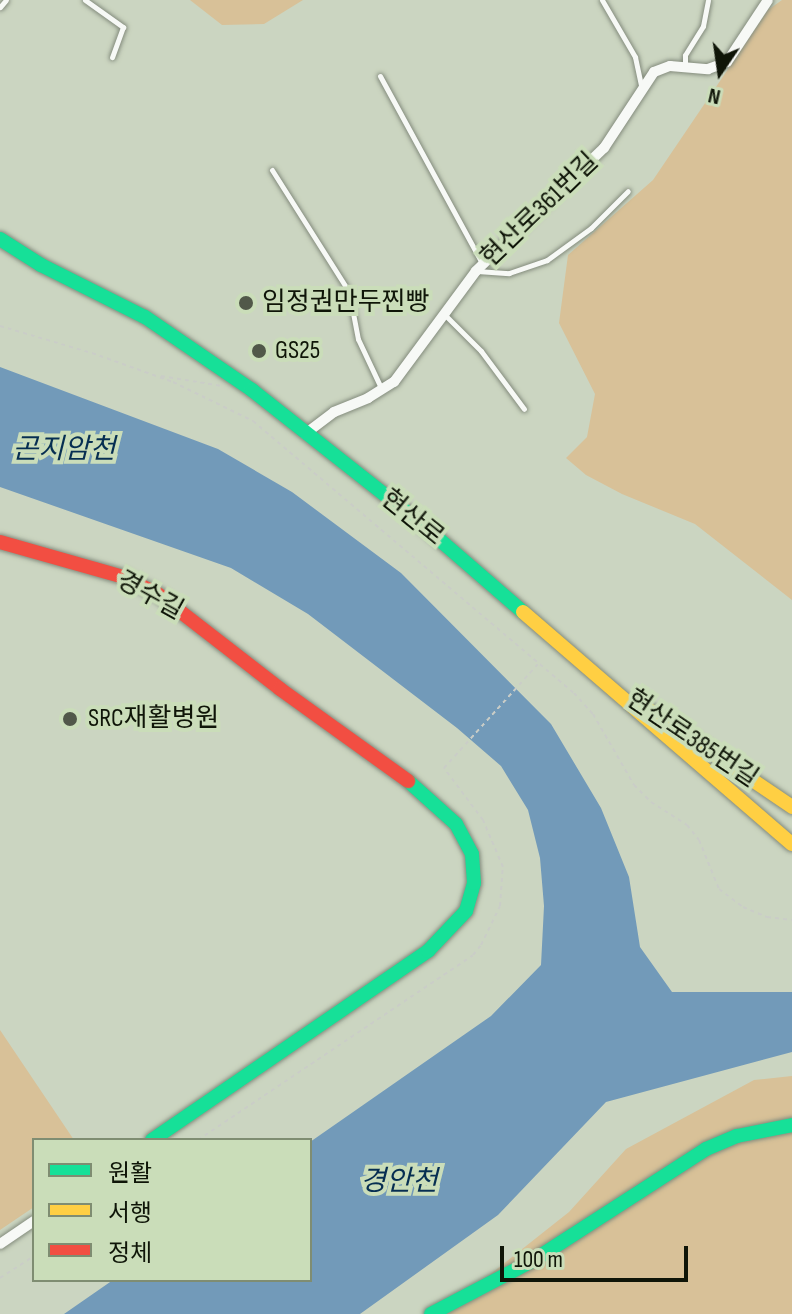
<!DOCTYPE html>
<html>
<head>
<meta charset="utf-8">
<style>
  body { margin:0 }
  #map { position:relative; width:792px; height:1314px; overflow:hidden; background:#cbd5c1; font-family:"Sofia Sans Condensed","Noto Sans KR",sans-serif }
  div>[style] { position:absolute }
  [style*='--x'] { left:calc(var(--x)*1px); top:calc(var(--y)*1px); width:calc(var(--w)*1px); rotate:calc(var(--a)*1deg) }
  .green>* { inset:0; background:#d8c198 }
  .water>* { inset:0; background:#729ab9 }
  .path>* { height:2px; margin-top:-1px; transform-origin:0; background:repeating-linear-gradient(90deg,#cacdc7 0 4px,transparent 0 8px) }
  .roads { filter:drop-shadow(0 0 2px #848c7d) drop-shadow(0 0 2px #848c7d) }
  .lane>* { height:5px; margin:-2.5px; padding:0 2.5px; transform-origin:2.5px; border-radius:2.5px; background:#f7f9f6 }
  .street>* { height:10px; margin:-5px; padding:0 5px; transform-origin:5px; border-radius:5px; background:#f7f9f6 }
  .fast>* { height:14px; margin:-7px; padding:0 7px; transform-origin:7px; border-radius:7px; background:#16e098 }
  .slow>* { height:14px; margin:-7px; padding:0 7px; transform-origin:7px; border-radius:7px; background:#ffcf43 }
  .jam>* { height:14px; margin:-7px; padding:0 7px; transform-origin:7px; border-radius:7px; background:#f24e42 }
  .dots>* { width:22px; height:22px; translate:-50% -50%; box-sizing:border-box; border:4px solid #caddb9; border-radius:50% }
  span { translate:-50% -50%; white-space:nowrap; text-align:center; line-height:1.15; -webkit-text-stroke:8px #caddb9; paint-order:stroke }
  .street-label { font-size:26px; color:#0f1508 }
  .poi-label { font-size:26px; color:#0f1508 }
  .left { translate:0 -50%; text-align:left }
  .water-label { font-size:28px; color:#062e51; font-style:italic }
  .legend { position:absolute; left:32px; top:1138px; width:280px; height:144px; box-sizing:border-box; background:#caddb9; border:2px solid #7f8d72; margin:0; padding:10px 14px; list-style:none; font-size:24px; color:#0f1508 }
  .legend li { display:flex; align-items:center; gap:16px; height:40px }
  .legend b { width:40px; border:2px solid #7f8d72 }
  .north { position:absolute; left:680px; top:32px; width:80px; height:80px; -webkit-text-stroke:6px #caddb9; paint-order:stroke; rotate:193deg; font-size:22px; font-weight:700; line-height:32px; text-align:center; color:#0f1508 }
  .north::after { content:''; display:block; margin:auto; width:28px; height:36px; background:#0f1508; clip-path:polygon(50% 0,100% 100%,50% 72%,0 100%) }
  .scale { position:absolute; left:500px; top:1246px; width:188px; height:36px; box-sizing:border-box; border:4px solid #0f1508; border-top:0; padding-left:10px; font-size:24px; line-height:28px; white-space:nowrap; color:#0f1508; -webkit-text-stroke:6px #caddb9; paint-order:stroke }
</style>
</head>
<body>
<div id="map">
  <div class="green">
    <i style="clip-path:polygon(190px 0,303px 0,264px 24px,222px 25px)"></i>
    <i style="clip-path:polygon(782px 0,792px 0,792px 600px,695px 524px,622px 494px,586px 475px,566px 458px,587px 437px,595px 394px,559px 323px,568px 255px,653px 180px,768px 10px)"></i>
    <i style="clip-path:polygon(0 1030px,74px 1140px,34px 1140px,34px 1207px,0 1230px)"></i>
    <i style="clip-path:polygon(792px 1076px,792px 1314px,440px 1314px,569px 1212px,626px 1149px,754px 1080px)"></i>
  </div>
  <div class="water">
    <i style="clip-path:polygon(0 367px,218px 449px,292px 492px,401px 573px,551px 724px,601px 808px,629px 877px,640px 947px,672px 992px,792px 992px,792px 1052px,606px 1102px,498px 1215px,360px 1314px,64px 1314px,113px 1280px,310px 1280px,310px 1142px,491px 1016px,541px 965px,544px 906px,540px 858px,528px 810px,501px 766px,457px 728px,308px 614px,231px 568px,0 487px)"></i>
  </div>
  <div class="path">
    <i style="--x:0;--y:326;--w:96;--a:16.4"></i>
    <i style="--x:92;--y:353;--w:86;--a:19.7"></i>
    <i style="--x:173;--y:382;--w:89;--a:26"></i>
    <i style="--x:253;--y:421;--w:421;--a:40.3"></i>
    <i style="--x:574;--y:693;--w:28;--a:48"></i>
    <i style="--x:593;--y:714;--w:82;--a:60"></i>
    <i style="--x:634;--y:785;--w:24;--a:45"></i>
    <i style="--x:651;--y:802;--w:43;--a:32.6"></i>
    <i style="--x:687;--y:825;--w:19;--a:51"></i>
    <i style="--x:699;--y:840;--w:53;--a:67.8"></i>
    <i style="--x:719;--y:889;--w:30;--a:37"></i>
    <i style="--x:743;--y:907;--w:26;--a:23"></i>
    <i style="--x:767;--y:917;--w:25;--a:7"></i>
    <i style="--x:161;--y:376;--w:62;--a:9.3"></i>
    <i style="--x:198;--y:1140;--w:331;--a:-33.9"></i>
    <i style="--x:473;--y:955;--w:13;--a:-51"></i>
    <i style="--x:481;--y:945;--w:43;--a:-64"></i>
    <i style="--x:500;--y:906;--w:39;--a:-86"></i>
    <i style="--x:503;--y:867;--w:51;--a:-113.1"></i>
    <i style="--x:483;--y:820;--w:65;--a:-126.9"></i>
    <i style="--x:444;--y:768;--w:140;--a:-47.9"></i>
    <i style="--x:0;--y:1278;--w:40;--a:-32.9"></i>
  </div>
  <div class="roads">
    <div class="lane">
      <i style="--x:85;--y:0;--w:47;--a:35.4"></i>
      <i style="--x:123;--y:27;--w:32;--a:110"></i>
      <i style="--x:602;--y:0;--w:66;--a:59.9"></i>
      <i style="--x:635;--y:57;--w:33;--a:78"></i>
      <i style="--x:0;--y:7;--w:9;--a:-49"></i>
      <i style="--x:685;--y:67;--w:12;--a:-90"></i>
      <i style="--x:685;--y:55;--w:34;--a:-58"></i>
      <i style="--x:703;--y:26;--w:26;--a:-79"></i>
      <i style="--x:380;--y:76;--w:213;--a:61.4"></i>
      <i style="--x:272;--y:170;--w:144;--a:57.7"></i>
      <i style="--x:349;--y:292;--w:48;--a:79.2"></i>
      <i style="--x:358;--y:339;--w:56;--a:64.8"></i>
      <i style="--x:477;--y:271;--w:32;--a:4"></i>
      <i style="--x:509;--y:273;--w:40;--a:-18.9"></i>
      <i style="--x:547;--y:260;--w:54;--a:-36"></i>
      <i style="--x:591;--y:228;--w:52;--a:-45"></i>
      <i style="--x:445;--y:315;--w:51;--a:45"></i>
      <i style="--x:481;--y:351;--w:72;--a:53.4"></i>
    </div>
    <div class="street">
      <i style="--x:305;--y:434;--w:36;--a:-37"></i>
      <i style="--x:334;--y:412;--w:37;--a:-22"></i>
      <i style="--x:368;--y:398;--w:31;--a:-32"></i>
      <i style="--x:394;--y:382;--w:138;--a:-53.5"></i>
      <i style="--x:476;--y:271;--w:178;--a:-43.9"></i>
      <i style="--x:604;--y:148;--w:91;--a:-56.7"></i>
      <i style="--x:654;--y:72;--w:17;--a:-21"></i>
      <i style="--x:670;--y:66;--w:38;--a:5"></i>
      <i style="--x:708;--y:69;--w:20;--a:-20"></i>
      <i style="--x:727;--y:62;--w:74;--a:-56.5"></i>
      <i style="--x:0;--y:1244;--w:41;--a:-34.1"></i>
    </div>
    <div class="fast">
      <i style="--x:0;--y:239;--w:49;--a:32.4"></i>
      <i style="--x:41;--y:265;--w:116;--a:26.6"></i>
      <i style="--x:145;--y:317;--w:130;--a:34.3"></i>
      <i style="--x:252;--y:390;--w:211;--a:38.3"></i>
      <i style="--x:418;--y:521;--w:139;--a:40.9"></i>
      <i style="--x:152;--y:1140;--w:335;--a:-34.4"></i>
      <i style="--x:428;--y:951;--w:55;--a:-46.5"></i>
      <i style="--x:466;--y:911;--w:29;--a:-74"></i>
      <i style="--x:474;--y:883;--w:29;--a:-94"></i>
      <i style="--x:472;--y:854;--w:34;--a:-118"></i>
      <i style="--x:456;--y:824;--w:64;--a:-138.1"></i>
      <i style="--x:431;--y:1314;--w:116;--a:-27.7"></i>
      <i style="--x:534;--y:1260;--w:205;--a:-32.8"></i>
      <i style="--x:706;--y:1149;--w:34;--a:-23"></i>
      <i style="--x:737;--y:1136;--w:56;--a:-11.3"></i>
    </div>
    <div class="slow">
      <i style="--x:523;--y:612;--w:355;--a:40.8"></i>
      <i style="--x:649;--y:710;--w:173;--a:34.1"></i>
    </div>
    <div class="jam">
      <i style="--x:0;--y:542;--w:129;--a:15.8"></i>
      <i style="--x:124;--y:577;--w:39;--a:27"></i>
      <i style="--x:159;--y:595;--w:153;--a:37.8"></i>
      <i style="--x:280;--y:689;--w:158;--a:35.7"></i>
    </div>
  </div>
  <div class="dots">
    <i style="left:246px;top:303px;background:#515849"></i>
    <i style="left:259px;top:351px;background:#515849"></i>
    <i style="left:70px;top:719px;background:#515849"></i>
  </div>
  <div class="street-label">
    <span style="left:540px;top:210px;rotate:-44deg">현산로361번길</span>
    <span style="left:412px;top:518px;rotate:39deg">현산로</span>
    <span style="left:150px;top:596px;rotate:29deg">경수길</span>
    <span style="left:692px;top:739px;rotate:34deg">현산로385번길</span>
  </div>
  <div class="poi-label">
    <span class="left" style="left:262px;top:303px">임정권만두찐빵</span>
    <span class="left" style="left:275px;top:351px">GS25</span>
    <span class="left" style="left:88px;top:719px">SRC재활병원</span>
  </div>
  <div class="water-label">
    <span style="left:64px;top:450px">곤지암천</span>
    <span style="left:399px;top:1182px">경안천</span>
  </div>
  <ul class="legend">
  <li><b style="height:10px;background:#16e098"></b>원활</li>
  <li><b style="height:10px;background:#ffcf43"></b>서행</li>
  <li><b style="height:10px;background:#f24e42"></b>정체</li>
  </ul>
  <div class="north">N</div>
  <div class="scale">100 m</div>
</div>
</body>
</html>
